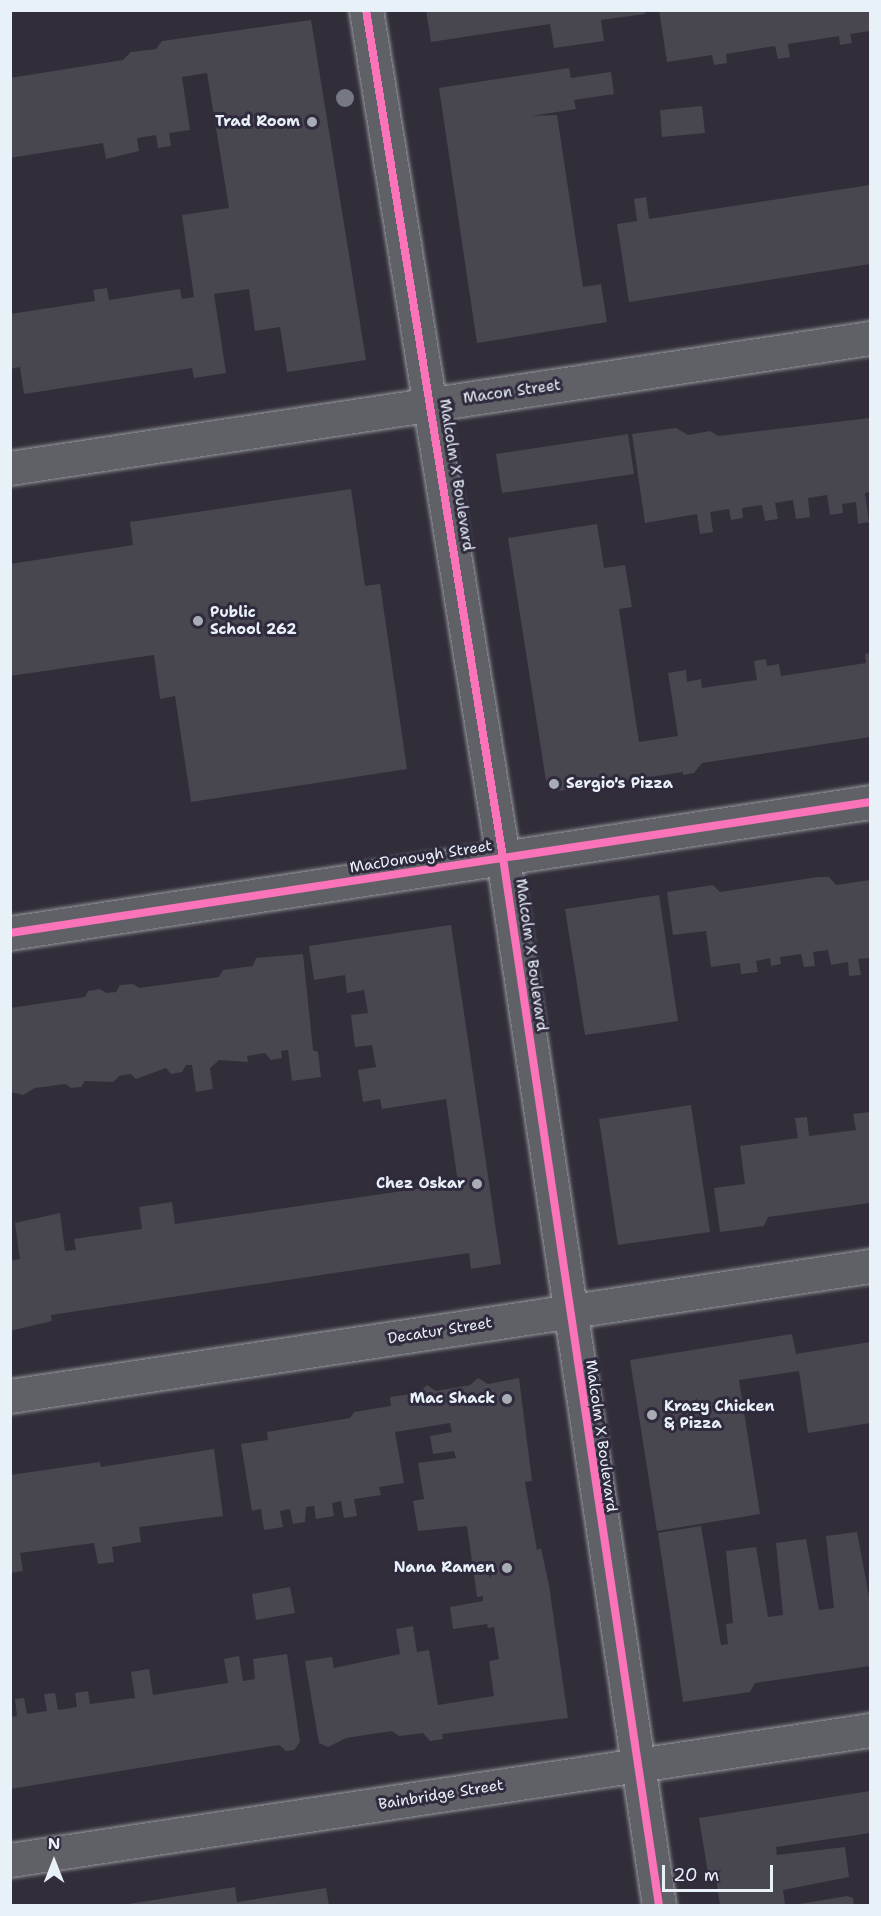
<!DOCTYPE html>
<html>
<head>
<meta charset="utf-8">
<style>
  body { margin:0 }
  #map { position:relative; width:881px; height:1916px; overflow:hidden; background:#312e39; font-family:"Shantell Sans",sans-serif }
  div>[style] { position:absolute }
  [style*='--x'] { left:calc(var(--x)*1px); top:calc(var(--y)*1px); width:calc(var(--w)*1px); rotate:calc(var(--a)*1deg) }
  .building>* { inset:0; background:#48464e }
  .roads { filter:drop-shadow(0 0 2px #98999f) drop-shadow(0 0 2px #98999f) }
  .minor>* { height:33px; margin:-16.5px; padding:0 16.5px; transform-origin:16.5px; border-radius:16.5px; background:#606067 }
  .cycleway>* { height:8px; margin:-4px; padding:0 4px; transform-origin:4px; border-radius:4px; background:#fb73b8 }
  .trees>* { width:18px; height:18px; margin:-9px; border-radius:50%; background:#767883 }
  .dots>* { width:16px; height:16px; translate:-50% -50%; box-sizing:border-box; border:3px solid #2f2a3d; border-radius:50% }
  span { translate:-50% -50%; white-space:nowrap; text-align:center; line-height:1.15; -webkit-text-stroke:6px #2f2a3d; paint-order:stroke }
  .poi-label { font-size:15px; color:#e8f1f8; font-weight:700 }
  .right { translate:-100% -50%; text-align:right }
  .left { translate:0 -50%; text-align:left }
  .street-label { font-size:15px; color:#e8f1f8 }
  .frame { position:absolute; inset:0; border:12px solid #e8f1f8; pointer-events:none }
  .north { position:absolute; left:24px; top:1832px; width:60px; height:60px; -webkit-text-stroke:4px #2f2a3d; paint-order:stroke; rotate:0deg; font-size:16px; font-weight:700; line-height:24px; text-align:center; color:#e8f1f8 }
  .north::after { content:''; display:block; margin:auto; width:21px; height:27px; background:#e8f1f8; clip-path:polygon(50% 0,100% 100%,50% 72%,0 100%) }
  .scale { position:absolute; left:662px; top:1865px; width:111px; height:27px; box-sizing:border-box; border:3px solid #e8f1f8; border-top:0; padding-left:8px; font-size:18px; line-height:21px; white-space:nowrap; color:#e8f1f8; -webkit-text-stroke:4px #2f2a3d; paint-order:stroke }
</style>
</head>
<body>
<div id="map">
  <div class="building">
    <i style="clip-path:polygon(426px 10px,644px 10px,645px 14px,601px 20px,604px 41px,554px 48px,550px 24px,431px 42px)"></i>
    <i style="clip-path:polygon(659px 10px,870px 10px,870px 31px,850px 34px,852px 43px,840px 45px,839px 36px,788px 44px,790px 57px,778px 59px,775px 46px,726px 54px,727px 63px,714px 65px,712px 55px,667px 62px)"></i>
    <i style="clip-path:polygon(311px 20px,366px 360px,287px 372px,280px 327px,255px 331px,249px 289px,214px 294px,226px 373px,194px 378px,192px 368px,24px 394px,20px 367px,10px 369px,10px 314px,95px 301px,93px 290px,107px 288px,109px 300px,180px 289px,182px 299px,194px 297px,182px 215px,229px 208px,207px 73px,182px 77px,190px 130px,169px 133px,171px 146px,158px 148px,156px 135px,137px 138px,139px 151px,106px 159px,103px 143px,10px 158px,10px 78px,123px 60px,131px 52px,156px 49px,162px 41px)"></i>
    <i style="clip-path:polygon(569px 68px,571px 78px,611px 72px,614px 94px,574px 100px,576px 109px,531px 116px,557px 115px,583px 287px,601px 284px,607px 322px,477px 343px,439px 88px)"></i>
    <i style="clip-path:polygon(702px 106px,705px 133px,662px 137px,660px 110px)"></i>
    <i style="clip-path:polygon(870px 185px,870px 264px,629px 302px,617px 224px,637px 221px,634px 199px,646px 197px,649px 219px)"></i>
    <i style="clip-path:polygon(870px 418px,870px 492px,865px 493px,869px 522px,858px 524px,856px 502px,842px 504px,843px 513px,830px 515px,827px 495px,808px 498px,810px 517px,796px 519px,793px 500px,775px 503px,778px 519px,765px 521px,762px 505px,742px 508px,743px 518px,731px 520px,729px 509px,710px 512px,713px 532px,700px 534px,697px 514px,645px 523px,632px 434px,676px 428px,688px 435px,710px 431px,718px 436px)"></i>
    <i style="clip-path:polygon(628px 434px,634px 474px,502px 493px,496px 454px)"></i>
    <i style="clip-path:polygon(351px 489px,365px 586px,380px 584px,407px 769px,191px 802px,175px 696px,160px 699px,154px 655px,10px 676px,10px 564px,133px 545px,130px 522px)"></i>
    <i style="clip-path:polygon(597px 524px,604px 568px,625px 565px,632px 607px,619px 609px,639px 742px,678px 736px,668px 673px,686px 670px,687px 682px,701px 679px,702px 688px,757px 680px,754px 661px,766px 659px,767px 666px,779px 664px,781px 676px,866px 663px,865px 654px,870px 653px,870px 737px,702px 763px,694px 773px,683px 775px,683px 772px,552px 792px,547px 787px,508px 538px)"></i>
    <i style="clip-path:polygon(818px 877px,829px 877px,836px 885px,870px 880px,870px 958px,858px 959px,861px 975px,849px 976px,848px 962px,831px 965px,828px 950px,813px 952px,815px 966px,804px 967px,801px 954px,780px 957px,781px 964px,771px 966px,770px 958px,756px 961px,758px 972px,741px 974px,740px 963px,711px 967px,706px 931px,673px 935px,667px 892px,713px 885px,720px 892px)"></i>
    <i style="clip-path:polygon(659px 895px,678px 1021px,585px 1035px,565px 909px)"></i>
    <i style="clip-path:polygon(451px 925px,501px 1264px,471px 1269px,469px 1253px,51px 1315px,52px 1321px,10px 1331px,10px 1261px,20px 1259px,15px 1223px,60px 1213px,65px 1251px,76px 1250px,74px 1239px,142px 1229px,139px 1207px,172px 1202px,175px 1224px,458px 1183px,446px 1099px,382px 1109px,380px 1099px,363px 1102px,358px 1070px,376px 1067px,372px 1045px,355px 1047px,351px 1015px,368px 1013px,364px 990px,347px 993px,345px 975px,314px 980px,309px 946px)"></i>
    <i style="clip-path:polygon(303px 954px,313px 1050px,318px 1052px,321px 1077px,292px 1081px,288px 1050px,281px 1051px,282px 1058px,271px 1060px,265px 1053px,247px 1056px,248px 1062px,219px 1060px,210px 1068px,213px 1089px,196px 1092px,192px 1065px,186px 1065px,182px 1072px,171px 1074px,166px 1068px,136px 1079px,131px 1074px,119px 1076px,113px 1082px,85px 1081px,81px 1087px,71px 1088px,66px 1084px,35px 1088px,23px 1095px,10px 1092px,10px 1008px,85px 997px,88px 991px,100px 989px,106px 993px,116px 992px,120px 985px,133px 984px,139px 988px,219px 977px,223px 970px,253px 966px,256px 958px)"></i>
    <i style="clip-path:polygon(691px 1105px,710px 1232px,618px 1245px,599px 1119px)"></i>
    <i style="clip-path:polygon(870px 1112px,870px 1203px,768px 1217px,764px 1226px,720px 1232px,714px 1188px,745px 1184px,740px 1146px,798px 1138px,795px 1118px,807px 1117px,809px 1136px,856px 1130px,853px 1114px)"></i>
    <i style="clip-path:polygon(792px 1334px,796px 1354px,870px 1342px,870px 1423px,808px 1433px,799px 1371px,739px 1380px,760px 1514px,657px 1531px,630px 1360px)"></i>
    <i style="clip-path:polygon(478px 1378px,488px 1384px,519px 1378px,532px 1481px,525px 1482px,537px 1550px,541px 1548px,549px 1585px,568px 1718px,442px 1734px,443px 1739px,430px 1741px,423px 1733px,399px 1736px,392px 1731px,346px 1738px,328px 1747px,319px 1743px,305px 1661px,332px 1657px,334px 1668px,400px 1654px,396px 1629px,413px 1626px,417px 1652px,429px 1650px,438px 1705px,494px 1696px,489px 1661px,499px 1659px,494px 1627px,488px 1628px,487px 1624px,453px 1629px,450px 1607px,483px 1601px,483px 1596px,477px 1597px,467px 1526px,418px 1531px,413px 1501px,424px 1499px,418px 1463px,456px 1458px,454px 1451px,433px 1454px,430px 1436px,452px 1432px,450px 1423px,395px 1432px,404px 1483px,379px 1487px,381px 1495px,354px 1499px,357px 1516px,344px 1518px,341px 1501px,332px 1503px,334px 1516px,316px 1519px,314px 1506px,306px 1507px,305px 1522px,293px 1524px,290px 1509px,280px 1511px,283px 1527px,264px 1530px,261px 1509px,252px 1511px,241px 1444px,268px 1440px,267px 1432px,350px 1418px,354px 1412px,391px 1406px,390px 1397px,419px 1393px,427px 1385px,436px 1391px,470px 1385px)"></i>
    <i style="clip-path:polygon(214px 1449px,223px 1516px,139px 1527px,141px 1542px,112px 1547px,114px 1562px,98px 1564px,94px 1543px,20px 1553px,23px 1571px,10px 1573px,10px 1475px,100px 1462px,101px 1467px)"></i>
    <i style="clip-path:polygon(701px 1526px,721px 1645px,728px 1644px,726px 1624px,733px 1623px,726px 1551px,756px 1547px,768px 1617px,783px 1615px,776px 1543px,806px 1539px,819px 1610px,834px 1608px,826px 1536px,857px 1532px,870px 1602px,870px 1666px,755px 1683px,750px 1692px,683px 1702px,658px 1533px)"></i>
    <i style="clip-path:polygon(290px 1587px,295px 1613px,256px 1620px,252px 1594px)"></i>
    <i style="clip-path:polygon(287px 1654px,300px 1742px,294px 1750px,286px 1751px,279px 1745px,10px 1789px,10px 1717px,17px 1716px,15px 1699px,24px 1698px,27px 1714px,47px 1711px,44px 1694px,55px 1693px,58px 1710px,77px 1707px,75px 1693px,88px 1691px,90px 1704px,135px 1698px,131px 1672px,149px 1669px,153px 1695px,228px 1683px,224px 1659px,239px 1656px,243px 1681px,255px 1679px,253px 1659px)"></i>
    <i style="clip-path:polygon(870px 1791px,870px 1833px,776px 1847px,777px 1855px,845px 1847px,849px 1877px,783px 1890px,785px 1905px,720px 1905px,716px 1878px,708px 1873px,699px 1818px)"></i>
    <i style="clip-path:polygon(235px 1887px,237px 1902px,326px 1888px,329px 1905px,122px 1905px)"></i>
    <i style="clip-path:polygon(847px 1896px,853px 1898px,854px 1905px,793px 1905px)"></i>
  </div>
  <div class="roads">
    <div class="minor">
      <i style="--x:366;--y:10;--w:859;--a:80.82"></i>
      <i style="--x:503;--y:858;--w:1060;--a:81.53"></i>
      <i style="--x:10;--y:468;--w:870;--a:-8.6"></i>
      <i style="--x:10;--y:933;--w:870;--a:-8.66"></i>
      <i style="--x:10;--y:1396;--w:870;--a:-8.6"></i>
      <i style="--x:10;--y:1860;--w:870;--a:-8.6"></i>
    </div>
  </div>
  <div class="cycleway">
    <i style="--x:366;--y:10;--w:859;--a:80.82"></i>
    <i style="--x:503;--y:858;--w:1060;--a:81.53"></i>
    <i style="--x:10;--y:933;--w:870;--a:-8.66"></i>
  </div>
  <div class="trees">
    <i style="left:345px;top:98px"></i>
  </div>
  <div class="dots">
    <i style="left:312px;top:122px;background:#a8adb5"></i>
    <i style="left:198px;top:621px;background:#a8adb5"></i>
    <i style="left:554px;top:784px;background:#a8adb5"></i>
    <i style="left:477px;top:1184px;background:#a8adb5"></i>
    <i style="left:507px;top:1399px;background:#a8adb5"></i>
    <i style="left:652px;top:1415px;background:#a8adb5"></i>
    <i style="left:507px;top:1568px;background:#a8adb5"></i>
  </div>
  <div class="poi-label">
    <span class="right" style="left:300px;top:122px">Trad Room</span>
    <span class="left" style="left:210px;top:621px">Public<br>School 262</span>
    <span class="left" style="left:566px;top:784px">Sergio's Pizza</span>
    <span class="right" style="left:465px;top:1184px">Chez Oskar</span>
    <span class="right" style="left:495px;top:1399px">Mac Shack</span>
    <span class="left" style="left:664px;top:1415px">Krazy Chicken<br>&amp; Pizza</span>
    <span class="right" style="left:495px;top:1568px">Nana Ramen</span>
  </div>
  <div class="street-label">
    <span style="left:512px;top:392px;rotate:-8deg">Macon Street</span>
    <span style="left:456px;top:475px;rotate:81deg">Malcolm X Boulevard</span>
    <span style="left:421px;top:857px;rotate:-9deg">MacDonough Street</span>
    <span style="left:531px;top:955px;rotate:82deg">Malcolm X Boulevard</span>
    <span style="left:440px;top:1331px;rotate:-9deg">Decatur Street</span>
    <span style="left:601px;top:1436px;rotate:82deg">Malcolm X Boulevard</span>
    <span style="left:441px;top:1795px;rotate:-9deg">Bainbridge Street</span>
  </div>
  <div class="frame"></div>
  <div class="north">N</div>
  <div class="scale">20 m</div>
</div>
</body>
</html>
